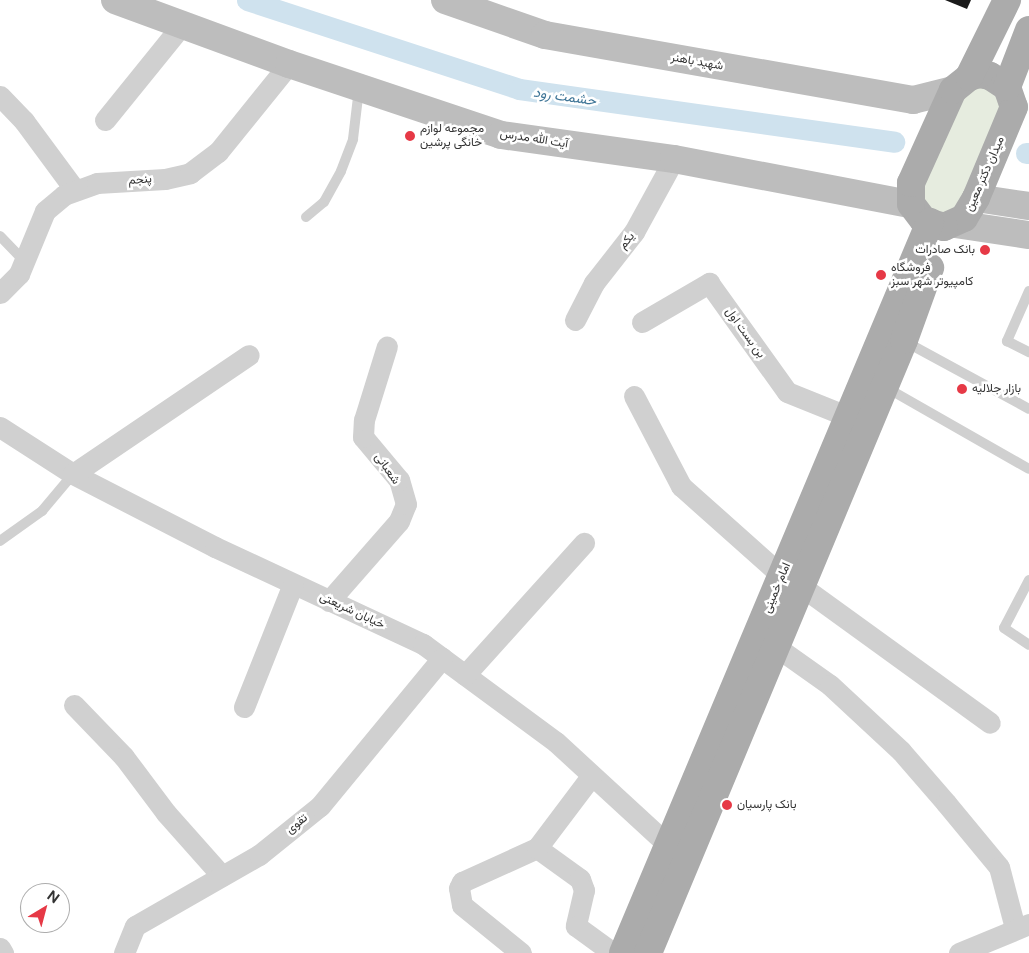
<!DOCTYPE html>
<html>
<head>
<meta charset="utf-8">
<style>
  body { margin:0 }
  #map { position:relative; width:1029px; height:953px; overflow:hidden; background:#fff; font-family:"Public Sans",Vazirmatn,sans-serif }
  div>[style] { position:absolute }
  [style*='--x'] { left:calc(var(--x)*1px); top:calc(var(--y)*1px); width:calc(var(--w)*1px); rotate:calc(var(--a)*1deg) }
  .green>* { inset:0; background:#e6ecdf }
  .canal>* { height:21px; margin:-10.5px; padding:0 10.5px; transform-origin:10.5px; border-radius:10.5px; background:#cfe2ee }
  .building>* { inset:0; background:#1a1a1a }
  .lane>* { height:10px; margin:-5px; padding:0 5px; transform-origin:5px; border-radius:5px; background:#d0d0d0 }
  .street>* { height:21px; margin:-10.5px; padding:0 10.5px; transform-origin:10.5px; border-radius:10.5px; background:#d0d0d0 }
  .secondary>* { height:28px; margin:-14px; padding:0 14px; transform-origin:14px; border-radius:14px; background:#bdbdbd }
  .primary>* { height:28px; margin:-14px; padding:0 14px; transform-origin:14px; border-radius:14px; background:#ababab }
  .dots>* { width:14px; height:14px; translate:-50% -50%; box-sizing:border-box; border:2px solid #fff; border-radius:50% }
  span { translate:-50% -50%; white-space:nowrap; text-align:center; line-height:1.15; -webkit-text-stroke:5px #fff; paint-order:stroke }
  .street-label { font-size:12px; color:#333 }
  .poi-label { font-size:12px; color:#333 }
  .left { translate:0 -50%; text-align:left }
  .right { translate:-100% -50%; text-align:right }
  .water-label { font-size:14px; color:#3f7597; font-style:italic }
  .north { position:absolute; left:20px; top:883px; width:50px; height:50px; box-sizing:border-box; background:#fff; border:1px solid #adadad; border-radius:50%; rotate:37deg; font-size:14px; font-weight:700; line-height:20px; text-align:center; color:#333 }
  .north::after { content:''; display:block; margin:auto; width:18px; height:22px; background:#e63946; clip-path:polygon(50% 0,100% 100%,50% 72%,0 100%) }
</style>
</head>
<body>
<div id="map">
  <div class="green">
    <i style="clip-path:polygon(974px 86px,990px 87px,1005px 103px,954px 213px,935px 214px,920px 197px,960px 98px)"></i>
  </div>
  <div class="canal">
    <i style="--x:247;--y:0;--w:286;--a:18.1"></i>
    <i style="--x:519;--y:89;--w:379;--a:8"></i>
    <i style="--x:1026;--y:153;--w:3;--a:0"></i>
  </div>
  <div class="building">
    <i style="clip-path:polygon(945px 0,971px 0,967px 9px)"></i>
  </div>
  <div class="lane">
    <i style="--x:306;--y:217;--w:23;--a:-40"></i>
    <i style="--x:324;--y:202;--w:35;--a:-61"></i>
    <i style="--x:341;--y:171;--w:34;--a:-69"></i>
    <i style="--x:353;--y:139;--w:50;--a:-83.2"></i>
    <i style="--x:0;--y:236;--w:35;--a:46"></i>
    <i style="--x:1029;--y:291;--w:55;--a:113.7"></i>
    <i style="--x:1007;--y:341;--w:25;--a:27"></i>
    <i style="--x:904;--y:341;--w:142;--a:28.5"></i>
    <i style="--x:887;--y:388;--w:163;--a:29.7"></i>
    <i style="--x:0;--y:541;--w:52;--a:-35.5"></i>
    <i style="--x:42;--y:511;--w:48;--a:-50"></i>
    <i style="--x:1029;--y:580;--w:54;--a:117.5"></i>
    <i style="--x:1004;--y:628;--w:30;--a:34"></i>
  </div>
  <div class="street">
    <i style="--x:0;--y:96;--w:35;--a:46"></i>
    <i style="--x:24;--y:121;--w:86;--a:53.5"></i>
    <i style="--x:105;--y:120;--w:122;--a:-51"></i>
    <i style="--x:0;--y:293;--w:27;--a:-45"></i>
    <i style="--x:19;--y:274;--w:68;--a:-67.6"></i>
    <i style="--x:45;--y:211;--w:25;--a:-40"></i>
    <i style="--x:64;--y:195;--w:35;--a:-20"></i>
    <i style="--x:97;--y:183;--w:68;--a:-3.4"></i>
    <i style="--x:165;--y:179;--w:26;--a:-13"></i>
    <i style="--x:190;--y:173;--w:35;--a:-37"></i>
    <i style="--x:218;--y:152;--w:113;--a:-51.1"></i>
    <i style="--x:575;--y:320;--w:42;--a:-62.8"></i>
    <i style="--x:594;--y:283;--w:65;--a:-51.9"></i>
    <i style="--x:634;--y:232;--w:83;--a:-61.3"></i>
    <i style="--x:642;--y:322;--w:78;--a:-30.2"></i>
    <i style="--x:709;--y:283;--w:134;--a:54.4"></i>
    <i style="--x:787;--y:392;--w:67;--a:22"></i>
    <i style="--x:634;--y:396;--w:102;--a:62.4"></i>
    <i style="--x:681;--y:486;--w:135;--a:41.7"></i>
    <i style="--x:0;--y:427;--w:87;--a:32.8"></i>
    <i style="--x:73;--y:474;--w:160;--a:27.2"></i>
    <i style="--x:215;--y:547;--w:230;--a:25"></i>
    <i style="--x:423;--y:644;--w:165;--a:36.4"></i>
    <i style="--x:556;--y:742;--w:154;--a:42.6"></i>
    <i style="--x:73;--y:474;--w:212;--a:-34.1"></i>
    <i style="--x:801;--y:586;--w:233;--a:35.9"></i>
    <i style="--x:329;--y:601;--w:106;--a:-48.8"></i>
    <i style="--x:399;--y:521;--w:18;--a:-68"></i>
    <i style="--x:406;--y:504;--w:25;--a:-106"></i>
    <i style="--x:399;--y:480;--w:56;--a:-129.9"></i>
    <i style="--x:363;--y:437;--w:17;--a:-87"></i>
    <i style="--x:364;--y:420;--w:77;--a:-72.7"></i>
    <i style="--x:775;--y:646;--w:67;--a:35.3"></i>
    <i style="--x:830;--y:685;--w:97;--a:42.9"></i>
    <i style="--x:901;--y:751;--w:69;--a:49.1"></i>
    <i style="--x:946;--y:803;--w:83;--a:50.4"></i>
    <i style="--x:999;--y:867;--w:63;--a:75.3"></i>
    <i style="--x:465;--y:675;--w:178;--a:-48"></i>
    <i style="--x:74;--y:705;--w:72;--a:46.1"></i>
    <i style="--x:124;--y:757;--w:70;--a:53.1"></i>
    <i style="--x:166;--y:813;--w:84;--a:48.4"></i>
    <i style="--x:244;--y:707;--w:132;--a:-68.3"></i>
    <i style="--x:537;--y:848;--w:53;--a:35.8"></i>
    <i style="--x:580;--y:879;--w:12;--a:70"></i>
    <i style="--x:584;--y:890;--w:37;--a:103"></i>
    <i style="--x:576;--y:926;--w:46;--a:36.1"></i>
    <i style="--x:0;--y:948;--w:6;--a:59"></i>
    <i style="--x:124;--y:953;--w:29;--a:-68"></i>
    <i style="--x:135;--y:926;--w:143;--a:-29.8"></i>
    <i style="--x:259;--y:855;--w:78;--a:-38.8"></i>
    <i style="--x:320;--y:806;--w:192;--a:-50.5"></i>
    <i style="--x:521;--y:953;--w:76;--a:-140.9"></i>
    <i style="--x:462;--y:905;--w:17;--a:-100"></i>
    <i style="--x:459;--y:888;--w:7;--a:-63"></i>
    <i style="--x:462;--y:882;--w:82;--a:-24.4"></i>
    <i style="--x:537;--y:848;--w:91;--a:-53"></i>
    <i style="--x:959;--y:953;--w:76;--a:-22.5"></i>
  </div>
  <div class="secondary">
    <i style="--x:115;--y:0;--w:185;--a:20.2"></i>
    <i style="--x:289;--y:64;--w:224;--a:18.5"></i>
    <i style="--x:501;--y:135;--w:175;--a:7.9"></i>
    <i style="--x:674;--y:159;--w:241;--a:10.8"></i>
    <i style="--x:445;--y:0;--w:106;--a:19.3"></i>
    <i style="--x:545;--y:35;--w:374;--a:10"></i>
    <i style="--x:913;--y:100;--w:41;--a:-14"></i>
    <i style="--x:976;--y:198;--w:54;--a:8.6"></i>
    <i style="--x:955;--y:224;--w:75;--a:8.5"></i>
  </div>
  <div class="primary">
    <i style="--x:979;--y:74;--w:11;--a:10"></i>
    <i style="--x:990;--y:76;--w:20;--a:33"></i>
    <i style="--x:1007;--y:87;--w:21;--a:71"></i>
    <i style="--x:1014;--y:107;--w:99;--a:112.7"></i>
    <i style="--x:976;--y:198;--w:23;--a:121"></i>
    <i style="--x:964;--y:218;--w:22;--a:156"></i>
    <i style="--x:944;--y:227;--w:21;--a:-163"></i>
    <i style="--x:924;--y:221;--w:21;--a:-127"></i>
    <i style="--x:911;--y:204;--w:21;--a:-90"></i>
    <i style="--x:911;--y:183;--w:102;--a:-65.7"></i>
    <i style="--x:953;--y:90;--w:21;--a:-39"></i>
    <i style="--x:969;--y:77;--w:10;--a:-17"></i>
    <i style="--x:969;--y:77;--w:86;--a:-63.7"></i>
    <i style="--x:1007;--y:87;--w:61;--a:-68.9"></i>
    <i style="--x:623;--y:953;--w:793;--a:-67.22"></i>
    <i style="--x:648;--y:953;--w:664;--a:-67.33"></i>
    <i style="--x:904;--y:340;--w:77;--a:-70.1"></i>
  </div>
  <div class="dots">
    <i style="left:410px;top:136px;background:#e63946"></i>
    <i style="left:985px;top:250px;background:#e63946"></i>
    <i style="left:881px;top:275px;background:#e63946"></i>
    <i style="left:962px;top:389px;background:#e63946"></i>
    <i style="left:727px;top:805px;background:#e63946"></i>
  </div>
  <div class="street-label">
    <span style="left:697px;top:62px;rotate:10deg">شهید باهنر</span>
    <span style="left:534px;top:139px;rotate:9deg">آیت الله مدرس</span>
    <span style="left:985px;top:174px;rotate:-66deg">میدان دکتر معین</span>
    <span style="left:140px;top:180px;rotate:-4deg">پنجم</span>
    <span style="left:627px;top:241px;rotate:-52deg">یکم</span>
    <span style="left:745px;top:333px;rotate:54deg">بن بست اول</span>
    <span style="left:387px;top:469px;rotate:55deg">شعبانی</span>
    <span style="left:777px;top:588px;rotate:-67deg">امام خمینی</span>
    <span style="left:352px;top:611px;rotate:25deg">خیابان شریعتی</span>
    <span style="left:297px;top:824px;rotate:-39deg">تقوی</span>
  </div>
  <div class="poi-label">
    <span class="left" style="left:420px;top:136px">مجموعه لوازم<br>خانگی پرشین</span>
    <span class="right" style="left:975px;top:250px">بانک صادرات</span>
    <span class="left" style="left:891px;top:275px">فروشگاه<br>کامپیوتر شهر سبز</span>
    <span class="left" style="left:972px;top:389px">بازار جلالیه</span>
    <span class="left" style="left:737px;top:805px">بانک پارسیان</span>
  </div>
  <div class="water-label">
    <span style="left:565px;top:96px;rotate:8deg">حشمت رود</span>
  </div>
  <div class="north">N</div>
</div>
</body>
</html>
